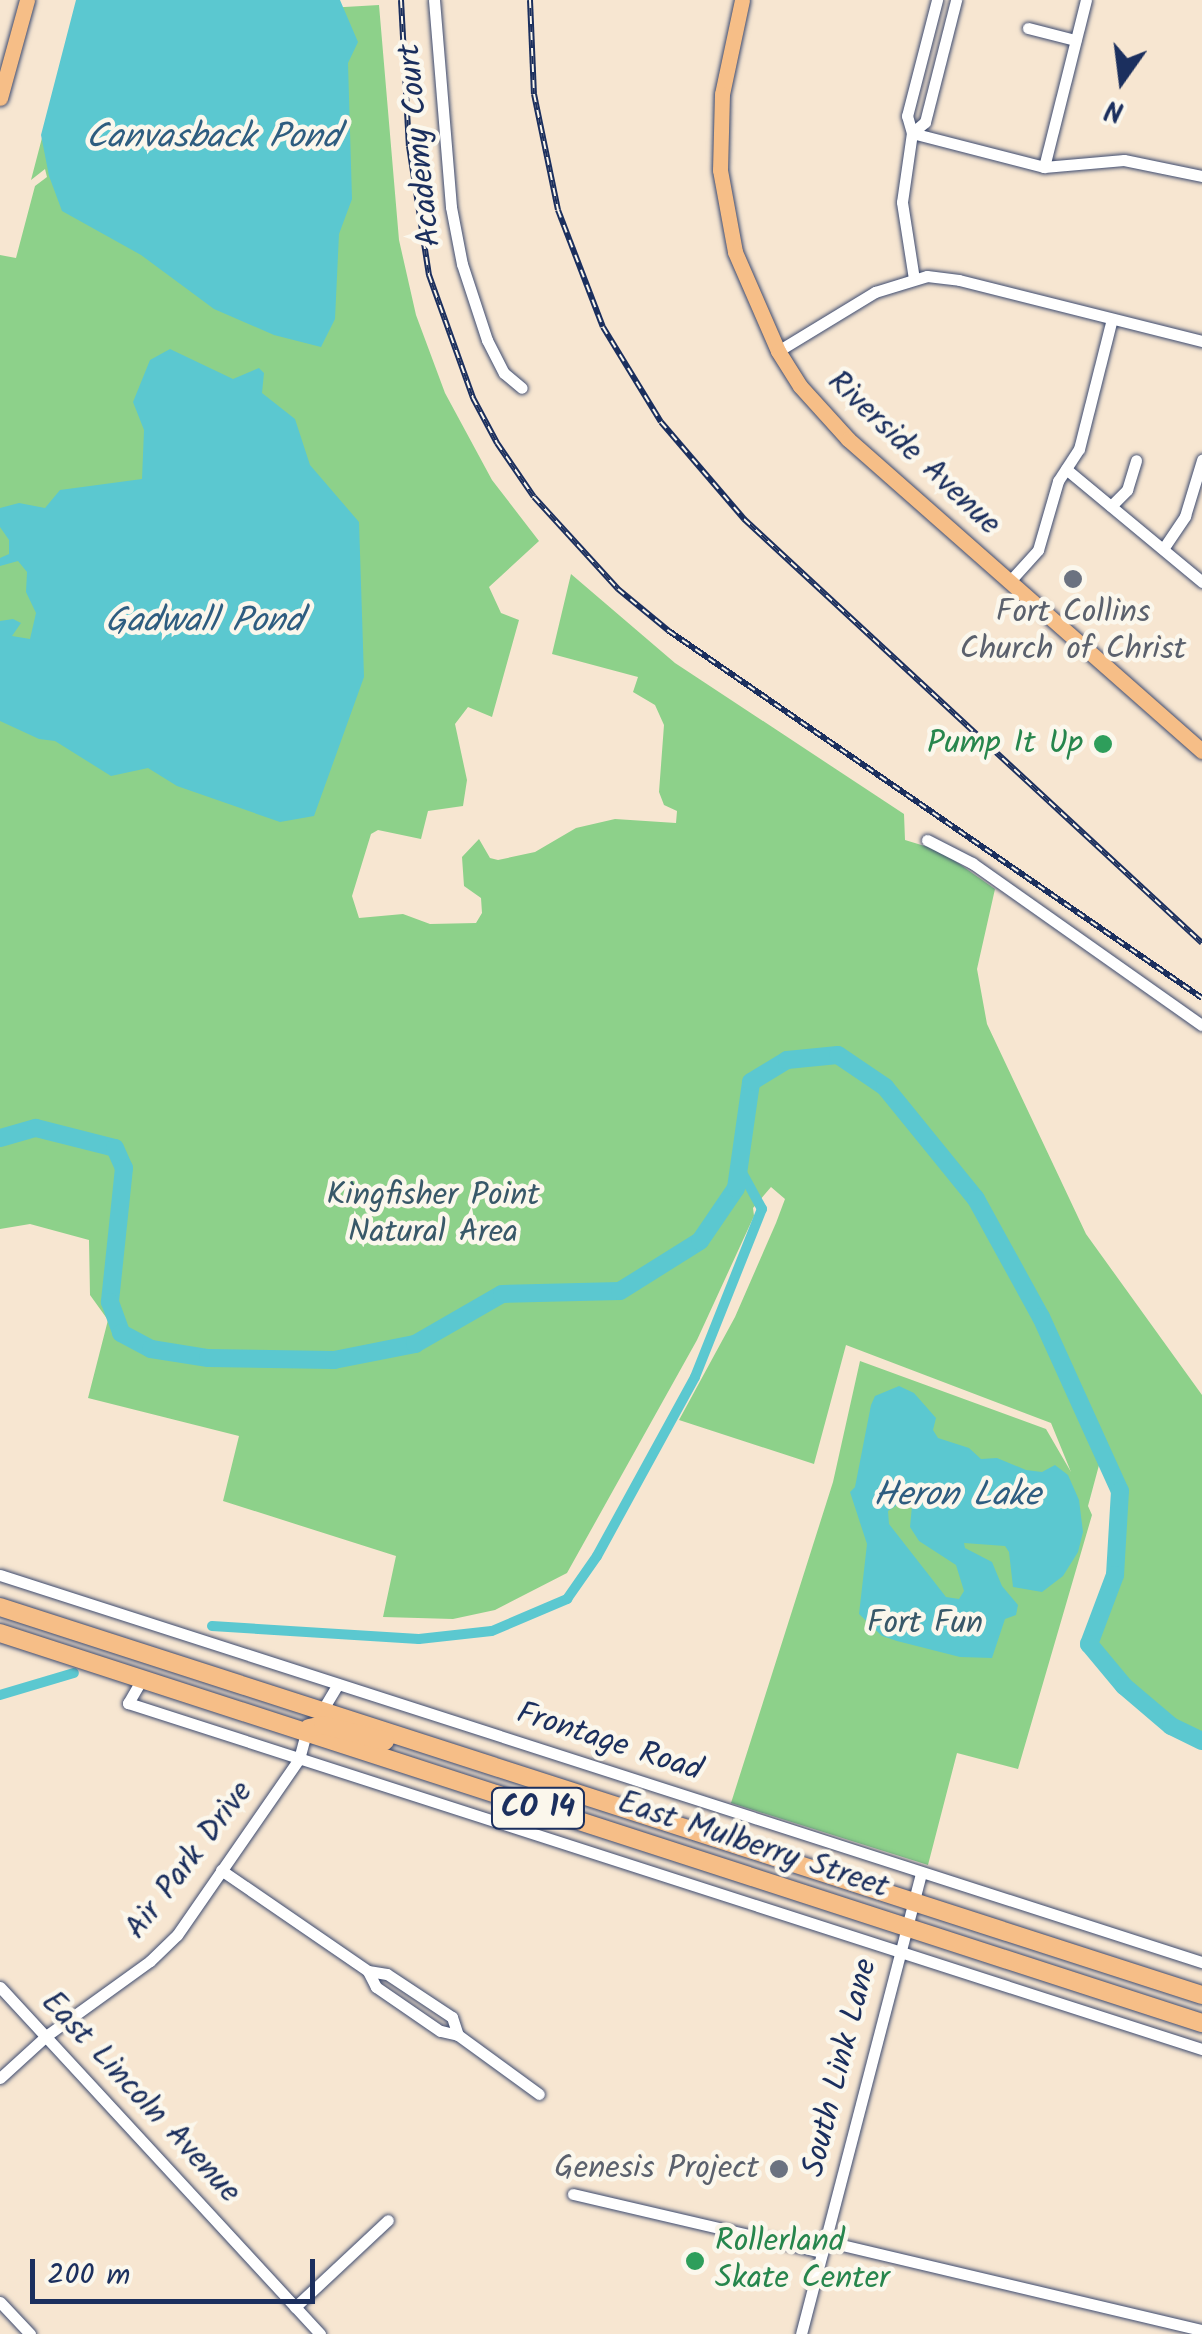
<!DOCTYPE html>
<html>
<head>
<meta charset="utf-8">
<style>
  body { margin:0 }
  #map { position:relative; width:1202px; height:2334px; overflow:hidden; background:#f7e6d1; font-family:Kalam,sans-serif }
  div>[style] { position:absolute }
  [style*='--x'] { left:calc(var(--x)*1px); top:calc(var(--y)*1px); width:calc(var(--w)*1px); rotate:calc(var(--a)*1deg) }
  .green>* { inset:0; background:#8dd18a }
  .water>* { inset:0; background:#5bc8d0 }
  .canal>* { height:10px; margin:-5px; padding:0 5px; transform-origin:5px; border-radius:5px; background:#5bc8d0 }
  .river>* { height:18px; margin:-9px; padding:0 9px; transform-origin:9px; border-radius:9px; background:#5bc8d0 }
  .roads { filter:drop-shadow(0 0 2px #3c4a6f) drop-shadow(0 0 2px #3c4a6f) }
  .minor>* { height:11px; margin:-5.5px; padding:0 5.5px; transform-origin:5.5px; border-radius:5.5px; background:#fff }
  .major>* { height:15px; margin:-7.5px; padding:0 7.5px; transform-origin:7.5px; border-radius:7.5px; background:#f6be87 }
  .highway>* { height:18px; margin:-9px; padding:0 9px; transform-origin:9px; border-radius:9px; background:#f6be87 }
  .rail>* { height:6px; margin-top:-3px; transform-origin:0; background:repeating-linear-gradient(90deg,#fbf7ec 0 8px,#1b2f5e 0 16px); box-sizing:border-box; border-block:2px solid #1b2f5e }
  .dots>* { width:28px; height:28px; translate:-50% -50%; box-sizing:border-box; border:5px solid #fbf7ec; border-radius:50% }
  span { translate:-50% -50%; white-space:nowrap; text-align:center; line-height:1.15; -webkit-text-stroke:9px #fbf7ec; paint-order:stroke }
  .shield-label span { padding:2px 8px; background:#fbf7ec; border:2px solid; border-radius:8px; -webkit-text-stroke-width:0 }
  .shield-label { font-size:30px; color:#1b2f5e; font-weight:700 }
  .street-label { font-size:32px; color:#1b2f5e }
  .worship-label { font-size:32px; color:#5b616d }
  .right { translate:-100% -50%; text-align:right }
  .leisure-label { font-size:32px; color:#27864d }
  .left { translate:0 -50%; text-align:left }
  .park-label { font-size:32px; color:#385869 }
  .water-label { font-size:35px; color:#2e5d80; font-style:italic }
  .north { position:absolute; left:1072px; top:30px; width:100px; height:100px; -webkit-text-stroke:8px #fbf7ec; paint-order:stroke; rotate:194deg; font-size:28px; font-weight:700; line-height:40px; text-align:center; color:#1b2f5e }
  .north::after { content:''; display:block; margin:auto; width:35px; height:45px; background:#1b2f5e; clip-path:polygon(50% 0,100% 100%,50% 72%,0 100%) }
  .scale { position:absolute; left:30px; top:2259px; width:285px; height:45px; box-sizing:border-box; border:5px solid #1b2f5e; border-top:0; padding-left:12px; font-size:30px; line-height:35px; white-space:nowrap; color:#1b2f5e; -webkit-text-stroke:8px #fbf7ec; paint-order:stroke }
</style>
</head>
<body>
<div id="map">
  <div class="green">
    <i style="clip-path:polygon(78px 0,226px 14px,379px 5px,399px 240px,416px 315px,445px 393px,492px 480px,539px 541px,489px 587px,501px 613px,519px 620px,492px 717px,468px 707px,455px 724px,467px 780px,463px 806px,428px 811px,421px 839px,378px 830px,371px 834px,352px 896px,359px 918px,403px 914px,430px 924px,476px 923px,482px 913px,481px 898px,464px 886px,462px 857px,479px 839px,490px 858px,498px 860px,535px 852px,576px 828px,615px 819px,676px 823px,677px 811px,664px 805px,659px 792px,664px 725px,655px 705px,633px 692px,638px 677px,552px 654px,571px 574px,675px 663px,904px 814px,905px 840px,941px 851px,995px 889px,977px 969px,987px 1024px,1086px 1234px,1202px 1395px,1202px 1741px,1171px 1726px,1124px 1686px,1089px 1644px,1115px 1575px,1120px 1491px,1102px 1454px,1088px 1506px,1092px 1515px,1018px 1769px,957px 1753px,928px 1865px,731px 1803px,833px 1482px,860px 1361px,1046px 1429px,1071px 1472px,1051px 1423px,846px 1345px,814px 1464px,679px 1420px,735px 1317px,776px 1223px,785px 1199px,771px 1187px,753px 1208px,754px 1216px,697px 1340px,567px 1573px,495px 1610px,453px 1619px,383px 1617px,396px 1556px,223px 1501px,239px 1436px,88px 1398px,108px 1320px,90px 1295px,89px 1240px,30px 1224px,0 1229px,0 255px,16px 258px,35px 186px,47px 177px,45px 169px,31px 180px)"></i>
  </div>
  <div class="water">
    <i style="clip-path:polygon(76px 0,340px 0,358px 42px,348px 63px,352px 199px,339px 234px,335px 319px,321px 347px,274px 335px,214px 309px,141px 255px,62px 211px,49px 176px,41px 135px)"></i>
    <i style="clip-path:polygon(170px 349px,233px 379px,259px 368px,264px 373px,262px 393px,295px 419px,310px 465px,359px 522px,364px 677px,314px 816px,280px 822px,177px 786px,148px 768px,111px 776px,55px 741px,39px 739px,0 721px,0 621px,13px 619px,21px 623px,12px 636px,30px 639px,36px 613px,26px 592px,27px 572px,18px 561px,0 566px,0 558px,9px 554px,9px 540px,0 527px,0 508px,19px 503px,45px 508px,60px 490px,142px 479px,144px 430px,133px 402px,150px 360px)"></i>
    <i style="clip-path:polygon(evenodd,899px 1386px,914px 1393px,936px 1418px,933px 1430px,938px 1438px,969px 1448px,981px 1459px,997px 1458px,1026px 1470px,1042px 1472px,1055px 1465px,1068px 1475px,1079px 1500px,1083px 1532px,1078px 1552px,1063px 1576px,1042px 1592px,1013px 1587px,1009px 1552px,1005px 1546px,964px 1543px,965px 1548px,992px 1562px,1002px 1586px,1018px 1605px,1016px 1615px,1005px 1619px,992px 1658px,960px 1657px,897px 1641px,882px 1636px,859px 1614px,867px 1544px,850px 1492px,855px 1487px,871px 1405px,875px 1396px,899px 1386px,902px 1502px,912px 1506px,910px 1527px,919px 1541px,956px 1565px,964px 1591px,959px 1599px,946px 1597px,889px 1524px,888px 1511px,902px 1502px)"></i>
  </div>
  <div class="canal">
    <i style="--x:212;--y:1626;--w:207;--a:3.6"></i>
    <i style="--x:419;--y:1639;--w:73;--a:-6.3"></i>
    <i style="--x:492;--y:1631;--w:82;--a:-23.1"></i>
    <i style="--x:567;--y:1599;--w:52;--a:-55.1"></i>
    <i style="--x:597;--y:1556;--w:204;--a:-61.3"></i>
    <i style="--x:695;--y:1377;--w:181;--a:-68.3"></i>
    <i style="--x:762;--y:1209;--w:48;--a:-118.7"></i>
    <i style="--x:0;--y:1695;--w:77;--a:-16.6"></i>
  </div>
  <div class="river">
    <i style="--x:0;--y:1138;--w:37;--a:-16"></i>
    <i style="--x:36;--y:1128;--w:81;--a:14.2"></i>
    <i style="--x:115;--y:1148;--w:22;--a:66"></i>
    <i style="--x:124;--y:1168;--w:135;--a:96"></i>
    <i style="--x:110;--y:1302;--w:33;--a:70"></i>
    <i style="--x:121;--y:1333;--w:34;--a:28"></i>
    <i style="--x:151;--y:1349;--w:58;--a:9"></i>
    <i style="--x:208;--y:1358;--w:126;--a:0.9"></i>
    <i style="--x:334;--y:1360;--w:83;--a:-11.2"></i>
    <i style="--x:415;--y:1344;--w:100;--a:-29.9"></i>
    <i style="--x:502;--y:1294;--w:118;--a:-1.5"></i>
    <i style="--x:620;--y:1291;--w:94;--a:-32"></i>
    <i style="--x:700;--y:1241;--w:64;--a:-55.8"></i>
    <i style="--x:736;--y:1188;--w:107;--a:-81.9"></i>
    <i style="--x:751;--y:1082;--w:42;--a:-31.4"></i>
    <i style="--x:787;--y:1060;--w:51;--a:-5.6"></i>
    <i style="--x:838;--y:1055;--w:57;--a:34.2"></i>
    <i style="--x:885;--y:1087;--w:144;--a:50.9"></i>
    <i style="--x:976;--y:1199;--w:135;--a:61.2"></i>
    <i style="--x:1041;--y:1317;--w:191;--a:65.6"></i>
    <i style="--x:1120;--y:1491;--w:84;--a:93.4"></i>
    <i style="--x:1115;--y:1575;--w:74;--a:110.6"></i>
    <i style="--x:1089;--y:1644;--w:55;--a:50.2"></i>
    <i style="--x:1124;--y:1686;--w:62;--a:40.4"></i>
    <i style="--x:1171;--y:1726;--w:34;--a:26"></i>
  </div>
  <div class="roads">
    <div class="minor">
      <i style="--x:434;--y:0;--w:208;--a:85.3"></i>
      <i style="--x:451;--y:207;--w:58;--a:79.1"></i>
      <i style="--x:462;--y:264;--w:80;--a:71.8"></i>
      <i style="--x:487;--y:340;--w:37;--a:63"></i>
      <i style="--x:504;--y:373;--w:23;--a:40"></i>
      <i style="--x:1028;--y:28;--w:49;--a:14.3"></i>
      <i style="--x:912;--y:133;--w:136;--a:14.4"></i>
      <i style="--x:1044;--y:167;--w:80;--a:-5"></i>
      <i style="--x:1124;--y:160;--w:80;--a:11.6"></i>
      <i style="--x:912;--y:133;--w:17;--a:-40"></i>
      <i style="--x:925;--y:122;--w:126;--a:-75.7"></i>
      <i style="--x:1044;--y:167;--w:172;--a:-75.9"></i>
      <i style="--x:914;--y:279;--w:78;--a:-98.9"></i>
      <i style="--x:902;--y:202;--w:70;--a:-81.8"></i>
      <i style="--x:912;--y:133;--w:18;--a:-106"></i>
      <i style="--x:907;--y:116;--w:120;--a:-75.5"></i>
      <i style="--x:778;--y:351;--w:114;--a:-31.3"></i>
      <i style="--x:875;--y:292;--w:54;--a:-17.1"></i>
      <i style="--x:927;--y:276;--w:32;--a:7"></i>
      <i style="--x:959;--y:280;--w:251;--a:14.1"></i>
      <i style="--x:1066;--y:469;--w:177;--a:39.7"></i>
      <i style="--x:1111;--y:506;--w:23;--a:-45"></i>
      <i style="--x:1127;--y:490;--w:31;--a:-73"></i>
      <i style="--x:1163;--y:549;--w:40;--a:-56"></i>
      <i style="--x:1185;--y:516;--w:59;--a:-73.1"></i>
      <i style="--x:1010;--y:581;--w:42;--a:-47.9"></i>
      <i style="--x:1038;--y:550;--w:72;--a:-73.8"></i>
      <i style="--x:1058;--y:481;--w:38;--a:-57"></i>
      <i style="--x:1079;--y:449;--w:134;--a:-75.8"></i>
      <i style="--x:927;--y:840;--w:51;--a:27.1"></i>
      <i style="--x:972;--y:863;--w:281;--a:35.2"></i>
      <i style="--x:0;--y:1575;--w:1263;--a:17.85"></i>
      <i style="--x:142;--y:1679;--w:28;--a:120"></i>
      <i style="--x:128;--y:1703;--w:1128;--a:17.86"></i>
      <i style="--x:323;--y:1709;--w:29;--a:-59"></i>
      <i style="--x:221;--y:1870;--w:178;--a:34.5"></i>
      <i style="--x:368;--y:1971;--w:19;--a:9"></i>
      <i style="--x:387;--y:1974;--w:78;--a:33.5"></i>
      <i style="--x:452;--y:2017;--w:19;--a:72"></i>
      <i style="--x:458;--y:2035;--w:18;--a:-167"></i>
      <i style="--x:440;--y:2031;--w:78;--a:-145.5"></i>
      <i style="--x:376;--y:1987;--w:18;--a:-117"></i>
      <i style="--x:0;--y:1987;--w:472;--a:47.3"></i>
      <i style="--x:458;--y:2035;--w:100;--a:36.1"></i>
      <i style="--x:0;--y:2078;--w:62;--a:-42.4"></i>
      <i style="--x:46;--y:2036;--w:128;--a:-35.8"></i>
      <i style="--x:150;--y:1961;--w:37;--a:-44"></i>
      <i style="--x:177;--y:1935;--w:214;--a:-55.3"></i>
      <i style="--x:299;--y:1759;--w:28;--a:-75"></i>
      <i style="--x:573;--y:2194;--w:256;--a:13.1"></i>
      <i style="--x:825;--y:2241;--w:387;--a:13.3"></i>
      <i style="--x:0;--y:2302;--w:44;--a:46.8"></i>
      <i style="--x:295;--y:2307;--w:127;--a:-43.1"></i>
      <i style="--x:801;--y:2334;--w:476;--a:-75.4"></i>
    </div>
    <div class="major">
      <i style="--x:742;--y:0;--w:96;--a:102"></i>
      <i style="--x:722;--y:94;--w:76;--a:91.5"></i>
      <i style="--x:720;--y:170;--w:83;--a:79.6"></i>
      <i style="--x:735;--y:252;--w:108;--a:66.5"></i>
      <i style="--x:778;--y:351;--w:41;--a:57.8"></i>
      <i style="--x:800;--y:386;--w:72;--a:47.8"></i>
      <i style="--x:848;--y:439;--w:472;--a:41.4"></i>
      <i style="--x:0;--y:98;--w:102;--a:-74.6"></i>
    </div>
    <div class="highway">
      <i style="--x:0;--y:1607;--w:1263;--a:17.89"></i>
      <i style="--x:0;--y:1633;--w:1264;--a:17.98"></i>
      <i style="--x:309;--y:1728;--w:14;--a:-12"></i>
      <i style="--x:323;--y:1725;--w:64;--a:14.5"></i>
    </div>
  </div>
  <div class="rail">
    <i style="--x:401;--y:0;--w:146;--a:86.9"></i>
    <i style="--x:409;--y:146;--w:131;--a:81.2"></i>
    <i style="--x:429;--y:275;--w:131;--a:70.3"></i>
    <i style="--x:473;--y:398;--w:51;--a:61.9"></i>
    <i style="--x:497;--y:443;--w:65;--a:55.6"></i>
    <i style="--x:534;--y:497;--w:125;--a:47.6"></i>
    <i style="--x:618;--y:589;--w:66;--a:39.5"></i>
    <i style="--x:669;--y:631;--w:647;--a:34.55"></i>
    <i style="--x:530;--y:0;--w:94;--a:87.6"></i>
    <i style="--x:534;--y:94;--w:118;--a:78.3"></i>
    <i style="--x:558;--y:210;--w:125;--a:69"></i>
    <i style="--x:603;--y:327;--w:111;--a:58.6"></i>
    <i style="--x:661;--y:422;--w:128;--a:49.4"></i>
    <i style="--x:744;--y:519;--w:624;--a:42.79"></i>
  </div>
  <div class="dots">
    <i style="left:1073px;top:579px;background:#6b7280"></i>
    <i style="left:1103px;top:744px;background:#2e9e5b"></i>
    <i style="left:779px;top:2169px;background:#6b7280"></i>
    <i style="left:695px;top:2261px;background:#2e9e5b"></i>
  </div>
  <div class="shield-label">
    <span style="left:538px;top:1808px">CO 14</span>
  </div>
  <div class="street-label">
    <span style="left:421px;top:145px;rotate:-96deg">Academy Court</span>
    <span style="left:913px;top:454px;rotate:43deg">Riverside Avenue</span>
    <span style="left:609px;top:1743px;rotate:18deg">Frontage Road</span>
    <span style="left:753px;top:1846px;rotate:18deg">East Mulberry Street</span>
    <span style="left:190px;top:1861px;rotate:-53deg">Air Park Drive</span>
    <span style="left:841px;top:2068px;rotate:-76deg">South Link Lane</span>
    <span style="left:140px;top:2098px;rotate:47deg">East Lincoln Avenue</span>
  </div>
  <div class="worship-label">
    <span style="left:1073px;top:632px">Fort Collins<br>Church of Christ</span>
    <span class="right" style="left:759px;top:2169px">Genesis Project</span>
  </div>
  <div class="leisure-label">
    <span class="right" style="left:1083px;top:744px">Pump It Up</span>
    <span class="left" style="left:715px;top:2261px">Rollerland<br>Skate Center</span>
  </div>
  <div class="park-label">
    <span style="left:433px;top:1215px">Kingfisher Point<br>Natural Area</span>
    <span style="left:925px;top:1624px">Fort Fun</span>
  </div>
  <div class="water-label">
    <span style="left:213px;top:138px">Canvasback Pond</span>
    <span style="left:204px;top:622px">Gadwall Pond</span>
    <span style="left:957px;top:1496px">Heron Lake</span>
  </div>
  <div class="north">N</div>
  <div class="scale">200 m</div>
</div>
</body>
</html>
